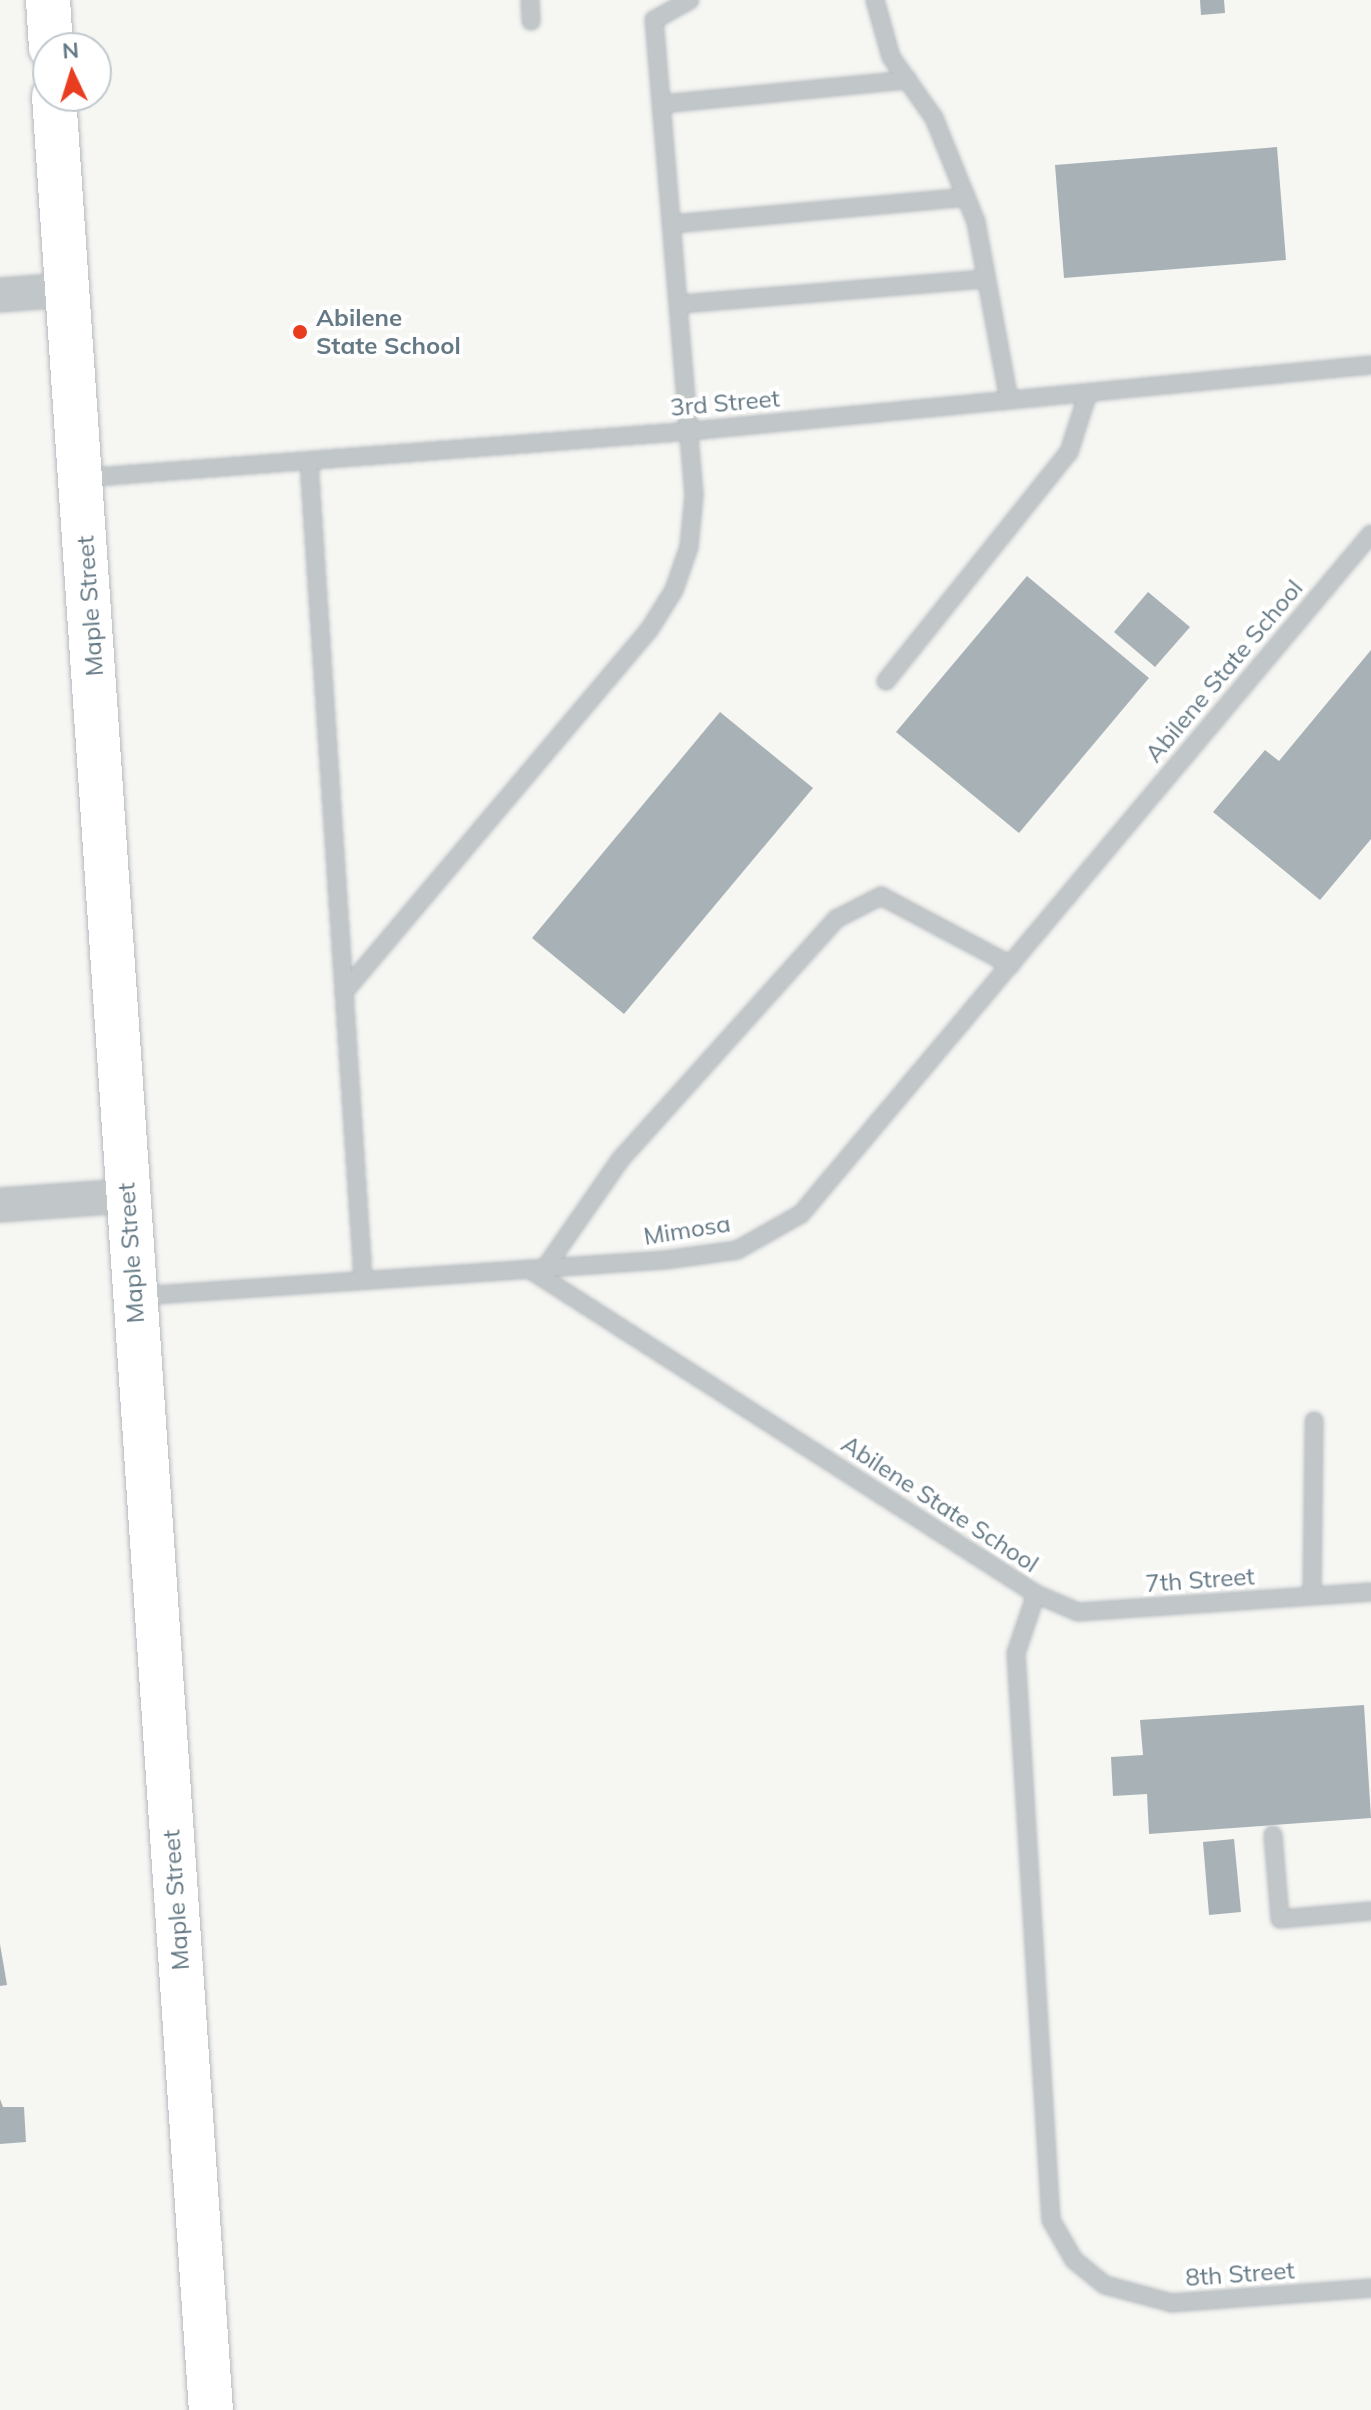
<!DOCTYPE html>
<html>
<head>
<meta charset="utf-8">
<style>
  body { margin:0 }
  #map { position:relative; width:1371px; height:2410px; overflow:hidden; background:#f6f6f3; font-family:Mulish,sans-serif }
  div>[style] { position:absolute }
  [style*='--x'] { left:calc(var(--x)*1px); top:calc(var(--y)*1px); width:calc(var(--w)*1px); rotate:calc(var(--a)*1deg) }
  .building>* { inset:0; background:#a8b2b6 }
  .roads { filter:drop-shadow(0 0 2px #b4babe) drop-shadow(0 0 2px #b4babe) }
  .lane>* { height:16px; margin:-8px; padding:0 8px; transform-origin:8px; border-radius:8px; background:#c1c7c9 }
  .street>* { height:32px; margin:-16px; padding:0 16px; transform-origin:16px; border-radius:16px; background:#c1c7c9 }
  .secondary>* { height:44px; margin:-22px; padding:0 22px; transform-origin:22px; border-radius:22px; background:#fff }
  .dots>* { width:22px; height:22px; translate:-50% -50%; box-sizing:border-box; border:4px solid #fff; border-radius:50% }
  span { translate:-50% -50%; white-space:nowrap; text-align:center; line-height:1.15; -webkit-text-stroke:8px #fff; paint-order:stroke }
  .poi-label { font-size:24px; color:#647985; font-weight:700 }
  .left { translate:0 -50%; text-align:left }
  .street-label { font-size:24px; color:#647985 }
  .north { position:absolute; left:32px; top:32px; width:80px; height:80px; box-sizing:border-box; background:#fff; border:2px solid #c1c9ce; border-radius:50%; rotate:356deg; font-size:22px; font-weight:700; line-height:32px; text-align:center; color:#647985 }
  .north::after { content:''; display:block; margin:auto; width:28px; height:36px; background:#e93d20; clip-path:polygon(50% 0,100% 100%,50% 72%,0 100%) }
</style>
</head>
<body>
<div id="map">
  <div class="building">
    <i style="clip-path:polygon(1200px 0,1224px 0,1225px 13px,1201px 15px)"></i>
    <i style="clip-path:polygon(1277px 147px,1286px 260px,1064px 278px,1055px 165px)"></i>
    <i style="clip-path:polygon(1027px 576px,1149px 678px,1019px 833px,896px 732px)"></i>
    <i style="clip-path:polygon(1148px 592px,1190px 627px,1155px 667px,1114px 632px)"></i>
    <i style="clip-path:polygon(1371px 650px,1371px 839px,1320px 900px,1213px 812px,1265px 750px,1279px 761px)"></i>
    <i style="clip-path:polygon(720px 712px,813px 788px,624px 1014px,532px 938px)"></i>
    <i style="clip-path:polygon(1364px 1705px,1371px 1818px,1149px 1834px,1147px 1794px,1113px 1796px,1111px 1757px,1143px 1755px,1140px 1720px)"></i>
    <i style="clip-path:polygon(1234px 1839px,1241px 1912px,1209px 1915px,1203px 1842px)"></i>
    <i style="clip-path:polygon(0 1944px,7px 1985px,0 1986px)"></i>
    <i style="clip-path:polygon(0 2099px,3px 2107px,24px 2107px,26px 2142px,0 2144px)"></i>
  </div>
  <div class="roads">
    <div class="lane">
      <i style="--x:530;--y:0;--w:21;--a:87"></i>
      <i style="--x:875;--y:0;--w:59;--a:74.3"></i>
      <i style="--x:891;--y:57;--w:75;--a:54.8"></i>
      <i style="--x:934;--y:118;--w:112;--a:68"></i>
      <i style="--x:976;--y:222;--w:181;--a:79.5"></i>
      <i style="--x:662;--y:104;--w:247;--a:-5.6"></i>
      <i style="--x:672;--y:224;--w:295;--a:-5.2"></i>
      <i style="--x:680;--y:304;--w:307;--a:-4.7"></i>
      <i style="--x:309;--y:462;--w:818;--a:86.21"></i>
      <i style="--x:82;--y:478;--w:611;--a:-4.41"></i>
      <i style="--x:691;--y:431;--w:683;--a:-5.54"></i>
      <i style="--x:886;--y:681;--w:293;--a:-51.4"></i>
      <i style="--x:1069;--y:452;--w:62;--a:-72.1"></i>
      <i style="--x:344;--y:992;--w:473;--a:-49.9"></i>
      <i style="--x:649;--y:630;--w:47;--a:-58"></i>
      <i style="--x:674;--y:590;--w:46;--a:-70.8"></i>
      <i style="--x:689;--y:547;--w:52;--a:-84.5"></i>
      <i style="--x:694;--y:495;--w:477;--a:-94.8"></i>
      <i style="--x:654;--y:20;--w:41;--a:-29.1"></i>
      <i style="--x:545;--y:1268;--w:131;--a:-55.2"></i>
      <i style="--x:620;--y:1160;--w:324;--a:-48.1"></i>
      <i style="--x:836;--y:919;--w:51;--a:-27.1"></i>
      <i style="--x:881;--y:896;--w:147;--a:28"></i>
      <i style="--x:529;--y:1269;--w:602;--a:32.66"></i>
      <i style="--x:1036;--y:1594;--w:46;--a:23.2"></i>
      <i style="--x:1078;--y:1612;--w:294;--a:-3.9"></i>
      <i style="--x:139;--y:1296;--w:527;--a:-3.92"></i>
      <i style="--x:665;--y:1260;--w:73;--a:-7.9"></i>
      <i style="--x:737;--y:1250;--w:73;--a:-29.4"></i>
      <i style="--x:801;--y:1214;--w:887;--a:-50.03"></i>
      <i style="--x:1036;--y:1594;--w:62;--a:108.7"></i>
      <i style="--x:1016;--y:1653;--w:568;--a:86.47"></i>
      <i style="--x:1051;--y:2220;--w:46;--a:60.1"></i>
      <i style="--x:1074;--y:2260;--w:40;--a:39"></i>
      <i style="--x:1105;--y:2285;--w:69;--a:15"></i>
      <i style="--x:1172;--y:2303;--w:200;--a:-4.3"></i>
      <i style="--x:1312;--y:1596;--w:175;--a:-89.3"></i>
      <i style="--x:1273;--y:1835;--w:84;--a:85.2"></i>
      <i style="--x:1280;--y:1919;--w:91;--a:-5"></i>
    </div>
    <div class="street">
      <i style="--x:0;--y:295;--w:67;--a:-4.3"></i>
      <i style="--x:0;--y:1205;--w:127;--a:-4.1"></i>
    </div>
    <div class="secondary">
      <i style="--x:48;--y:0;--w:48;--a:86.4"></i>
      <i style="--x:54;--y:96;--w:2319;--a:86.12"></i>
    </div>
  </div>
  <div class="dots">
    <i style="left:300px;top:332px;background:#e93d20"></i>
  </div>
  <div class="poi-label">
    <span class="left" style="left:316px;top:332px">Abilene<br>State School</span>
  </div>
  <div class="street-label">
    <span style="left:725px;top:403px;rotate:-5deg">3rd Street</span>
    <span style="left:90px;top:606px;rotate:-94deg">Maple Street</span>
    <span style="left:1224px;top:671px;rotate:-50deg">Abilene State School</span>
    <span style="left:687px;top:1230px;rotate:-9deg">Mimosa</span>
    <span style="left:131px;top:1253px;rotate:-94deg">Maple Street</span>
    <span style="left:940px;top:1504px;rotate:33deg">Abilene State School</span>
    <span style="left:1200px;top:1580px;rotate:-4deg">7th Street</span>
    <span style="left:176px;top:1900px;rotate:-94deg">Maple Street</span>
    <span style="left:1240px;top:2274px;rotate:-4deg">8th Street</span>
  </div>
  <div class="north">N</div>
</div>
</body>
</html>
